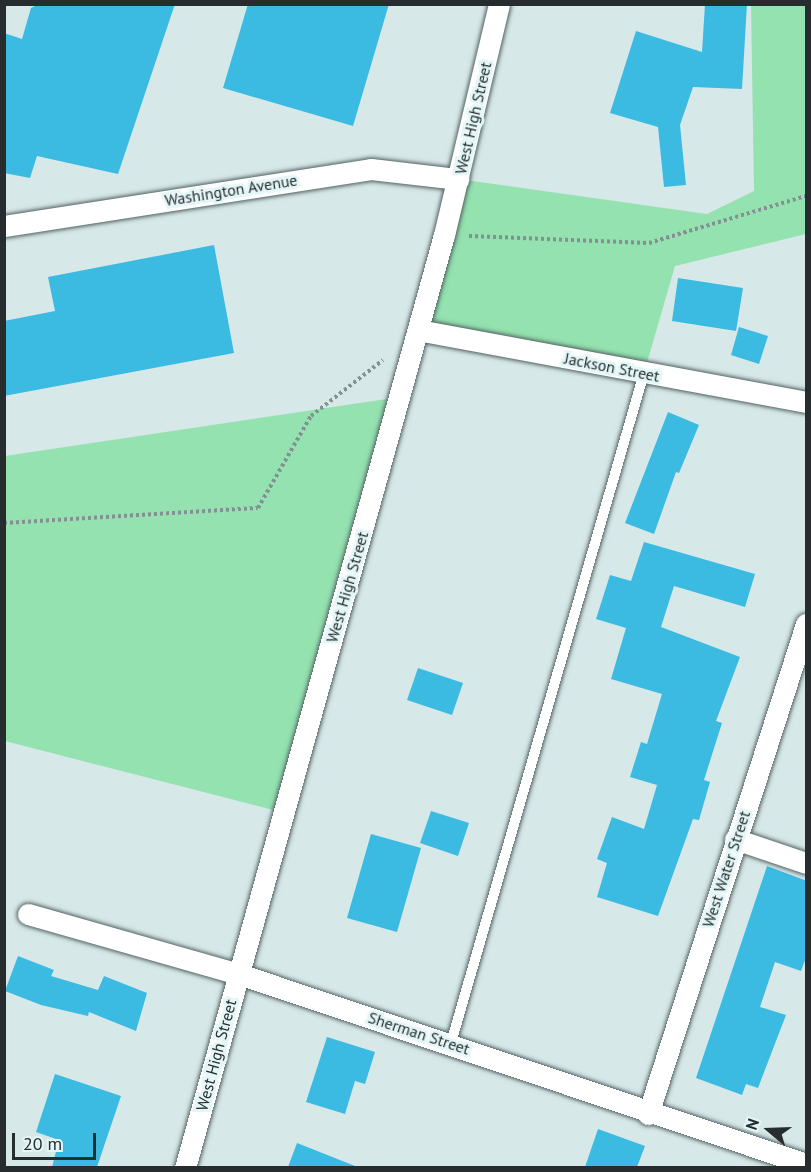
<!DOCTYPE html>
<html>
<head>
<meta charset="utf-8">
<style>
  body { margin:0 }
  #map { position:relative; width:811px; height:1172px; overflow:hidden; background:#d7e8e9; font-family:"PT Sans",sans-serif }
  div>[style] { position:absolute }
  [style*='--x'] { left:calc(var(--x)*1px); top:calc(var(--y)*1px); width:calc(var(--w)*1px); rotate:calc(var(--a)*1deg) }
  .green>* { inset:0; background:#93e2af }
  .building>* { inset:0; background:#3bbae2 }
  .path>* { height:4px; margin-top:-2px; transform-origin:0; background:repeating-linear-gradient(90deg,#849091 0 3px,transparent 0 6px) }
  .roads { filter:drop-shadow(0 0 2px #536364) drop-shadow(0 0 2px #536364) }
  .service>* { height:10px; margin:-5px; padding:0 5px; transform-origin:5px; border-radius:5px; background:#fff }
  .minor>* { height:21px; margin:-10.5px; padding:0 10.5px; transform-origin:10.5px; border-radius:10.5px; background:#fff }
  span { translate:-50% -50%; white-space:nowrap; text-align:center; line-height:1.15; -webkit-text-stroke:6px #e4f6f7; paint-order:stroke }
  .street-label { font-size:16px; color:#272d2e }
  .frame { position:absolute; inset:0; border:6px solid #272d2e; pointer-events:none }
  .north { position:absolute; left:739px; top:1100px; width:60px; height:60px; -webkit-text-stroke:4px #e4f6f7; paint-order:stroke; rotate:289deg; font-size:16px; font-weight:700; line-height:24px; text-align:center; color:#272d2e }
  .north::after { content:''; display:block; margin:auto; width:21px; height:27px; background:#272d2e; clip-path:polygon(50% 0,100% 100%,50% 72%,0 100%) }
  .scale { position:absolute; left:12px; top:1133px; width:84px; height:27px; box-sizing:border-box; border:3px solid #272d2e; border-top:0; padding-left:8px; font-size:18px; line-height:21px; white-space:nowrap; color:#272d2e; -webkit-text-stroke:4px #e4f6f7; paint-order:stroke }
</style>
</head>
<body>
<div id="map">
  <div class="green">
    <i style="clip-path:polygon(751px 5px,806px 5px,806px 234px,675px 266px,644px 373px,418px 330px,458px 179px,707px 214px,754px 191px)"></i>
    <i style="clip-path:polygon(400px 397px,285px 813px,5px 741px,5px 456px)"></i>
  </div>
  <div class="building">
    <i style="clip-path:polygon(39px 4px,175px 4px,118px 174px,37px 156px,30px 178px,4px 173px,4px 33px,22px 39px,31px 8px)"></i>
    <i style="clip-path:polygon(248px 4px,389px 4px,353px 126px,223px 88px)"></i>
    <i style="clip-path:polygon(705px 4px,747px 4px,742px 89px,693px 87px,680px 125px,686px 185px,664px 187px,658px 127px,610px 113px,636px 31px,702px 52px)"></i>
    <i style="clip-path:polygon(214px 245px,234px 353px,4px 396px,4px 321px,55px 311px,48px 277px)"></i>
    <i style="clip-path:polygon(678px 278px,743px 288px,736px 331px,672px 321px)"></i>
    <i style="clip-path:polygon(739px 327px,768px 336px,759px 364px,731px 355px)"></i>
    <i style="clip-path:polygon(668px 412px,699px 425px,679px 473px,676px 472px,654px 534px,625px 523px)"></i>
    <i style="clip-path:polygon(644px 542px,755px 574px,745px 607px,674px 586px,661px 627px,740px 657px,716px 721px,722px 723px,704px 780px,710px 782px,699px 820px,693px 819px,658px 916px,597px 897px,607px 863px,597px 859px,612px 817px,644px 829px,657px 785px,630px 777px,641px 742px,647px 744px,662px 694px,611px 679px,626px 628px,596px 619px,610px 575px,631px 581px)"></i>
    <i style="clip-path:polygon(418px 668px,463px 683px,452px 715px,407px 700px)"></i>
    <i style="clip-path:polygon(431px 811px,469px 823px,458px 856px,420px 843px)"></i>
    <i style="clip-path:polygon(371px 834px,421px 848px,397px 932px,347px 918px)"></i>
    <i style="clip-path:polygon(767px 866px,807px 881px,807px 955px,801px 971px,775px 962px,760px 1007px,786px 1015px,758px 1088px,746px 1084px,742px 1095px,696px 1078px)"></i>
    <i style="clip-path:polygon(18px 956px,54px 970px,51px 976px,98px 990px,104px 976px,147px 993px,136px 1031px,89px 1012px,88px 1016px,41px 1005px,5px 991px)"></i>
    <i style="clip-path:polygon(327px 1037px,375px 1052px,365px 1084px,355px 1081px,345px 1114px,306px 1102px)"></i>
    <i style="clip-path:polygon(55px 1074px,121px 1096px,97px 1167px,52px 1167px,59px 1140px,36px 1132px)"></i>
    <i style="clip-path:polygon(598px 1129px,645px 1146px,637px 1167px,585px 1167px)"></i>
    <i style="clip-path:polygon(297px 1143px,355px 1166px,355px 1167px,288px 1167px)"></i>
  </div>
  <div class="path">
    <i style="--x:469;--y:236;--w:180;--a:2.2"></i>
    <i style="--x:649;--y:243;--w:164;--a:-16.7"></i>
    <i style="--x:4;--y:523;--w:254;--a:-3.4"></i>
    <i style="--x:258;--y:508;--w:106;--a:-60.1"></i>
    <i style="--x:311;--y:416;--w:91;--a:-37.9"></i>
  </div>
  <div class="roads">
    <div class="service">
      <i style="--x:451;--y:1043;--w:697;--a:-73.93"></i>
    </div>
    <div class="minor">
      <i style="--x:4;--y:226;--w:371;--a:-8.8"></i>
      <i style="--x:371;--y:169;--w:88;--a:6.6"></i>
      <i style="--x:418;--y:330;--w:395;--a:10.5"></i>
      <i style="--x:735;--y:839;--w:75;--a:18.7"></i>
      <i style="--x:28;--y:914;--w:219;--a:15.9"></i>
      <i style="--x:239;--y:974;--w:598;--a:18.53"></i>
      <i style="--x:648;--y:1114;--w:515;--a:-72.13"></i>
      <i style="--x:185;--y:1168;--w:968;--a:-74.49"></i>
      <i style="--x:444;--y:235;--w:237;--a:-76.6"></i>
    </div>
  </div>
  <div class="street-label">
    <span style="left:473px;top:118px;rotate:-77deg">West High Street</span>
    <span style="left:231px;top:190px;rotate:-9deg">Washington Avenue</span>
    <span style="left:612px;top:367px;rotate:11deg">Jackson Street</span>
    <span style="left:347px;top:587px;rotate:-74deg">West High Street</span>
    <span style="left:726px;top:869px;rotate:-72deg">West Water Street</span>
    <span style="left:419px;top:1033px;rotate:18deg">Sherman Street</span>
    <span style="left:216px;top:1055px;rotate:-75deg">West High Street</span>
  </div>
  <div class="frame"></div>
  <div class="north">N</div>
  <div class="scale">20 m</div>
</div>
</body>
</html>
